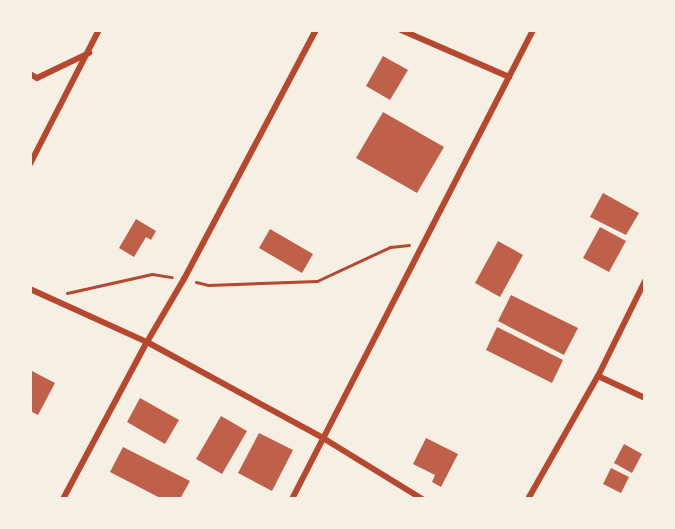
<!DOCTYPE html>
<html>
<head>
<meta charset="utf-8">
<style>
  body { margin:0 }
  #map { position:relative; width:675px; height:529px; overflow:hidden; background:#f6efe4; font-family:"Open Sans",sans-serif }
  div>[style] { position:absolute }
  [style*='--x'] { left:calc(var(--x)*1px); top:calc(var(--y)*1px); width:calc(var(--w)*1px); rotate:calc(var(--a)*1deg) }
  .building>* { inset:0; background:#bf614a }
  .path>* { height:3px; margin:-1.5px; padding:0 1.5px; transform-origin:1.5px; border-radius:1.5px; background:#b5482f }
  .minor>* { height:6px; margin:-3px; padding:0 3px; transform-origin:3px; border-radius:3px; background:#b5482f }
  span { translate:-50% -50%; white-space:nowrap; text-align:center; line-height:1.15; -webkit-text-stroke:4.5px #f6efe4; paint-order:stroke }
  .frame { position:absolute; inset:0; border:32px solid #f6efe4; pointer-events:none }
</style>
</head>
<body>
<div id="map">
  <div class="building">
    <i style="clip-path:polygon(383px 56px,408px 70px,390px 100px,366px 86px)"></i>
    <i style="clip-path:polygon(383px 112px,444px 147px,417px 193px,356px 158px)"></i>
    <i style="clip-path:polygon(603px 193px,639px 213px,626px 235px,590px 217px)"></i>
    <i style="clip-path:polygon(136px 219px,156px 231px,151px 240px,146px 237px,134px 257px,119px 248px)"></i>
    <i style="clip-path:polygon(600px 227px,626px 241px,609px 272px,583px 258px)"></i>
    <i style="clip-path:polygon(270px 229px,313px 254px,302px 273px,259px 248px)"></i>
    <i style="clip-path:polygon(498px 241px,523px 255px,500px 297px,475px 283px)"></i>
    <i style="clip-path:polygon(511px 295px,578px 328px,564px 355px,498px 321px)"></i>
    <i style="clip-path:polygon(497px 327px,563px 360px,552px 383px,486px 350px)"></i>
    <i style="clip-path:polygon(30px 370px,55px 383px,38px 415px,30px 411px)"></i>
    <i style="clip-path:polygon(140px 398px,179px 420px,165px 444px,127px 422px)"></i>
    <i style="clip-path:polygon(221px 416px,247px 431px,222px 474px,196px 459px)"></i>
    <i style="clip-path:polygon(259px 433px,293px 450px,272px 491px,238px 473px)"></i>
    <i style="clip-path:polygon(426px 438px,458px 454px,441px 487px,432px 482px,435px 475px,413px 464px)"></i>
    <i style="clip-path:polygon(624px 444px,642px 454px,632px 473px,614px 463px)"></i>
    <i style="clip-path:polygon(123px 447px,190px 481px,180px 499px,162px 499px,110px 472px)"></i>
    <i style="clip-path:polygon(611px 468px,629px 477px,621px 493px,603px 484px)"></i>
  </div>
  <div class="path">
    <i style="--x:196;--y:282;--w:12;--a:14"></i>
    <i style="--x:208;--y:285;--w:109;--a:-2.1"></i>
    <i style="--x:317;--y:281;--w:81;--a:-25"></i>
    <i style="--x:390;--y:247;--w:19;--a:-6"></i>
    <i style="--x:67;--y:293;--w:87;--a:-12.6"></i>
    <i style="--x:152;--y:274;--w:20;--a:9"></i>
  </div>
  <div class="minor">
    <i style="--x:401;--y:30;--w:118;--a:23.5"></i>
    <i style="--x:30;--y:74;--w:8;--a:30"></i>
    <i style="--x:37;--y:78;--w:58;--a:-25.7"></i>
    <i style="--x:30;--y:164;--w:151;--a:-62.8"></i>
    <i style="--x:30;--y:289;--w:128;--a:24.4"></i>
    <i style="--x:147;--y:342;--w:200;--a:28.6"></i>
    <i style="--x:323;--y:438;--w:116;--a:31.6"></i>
    <i style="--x:598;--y:376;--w:52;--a:25.1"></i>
    <i style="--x:63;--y:499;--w:178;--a:-61.9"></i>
    <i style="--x:147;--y:342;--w:73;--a:-59.6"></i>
    <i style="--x:184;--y:279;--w:282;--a:-62.1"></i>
    <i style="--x:292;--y:499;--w:527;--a:-62.8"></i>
    <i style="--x:528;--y:499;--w:142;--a:-60.4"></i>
    <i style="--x:598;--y:376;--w:106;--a:-63.7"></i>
  </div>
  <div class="frame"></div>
</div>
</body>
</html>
